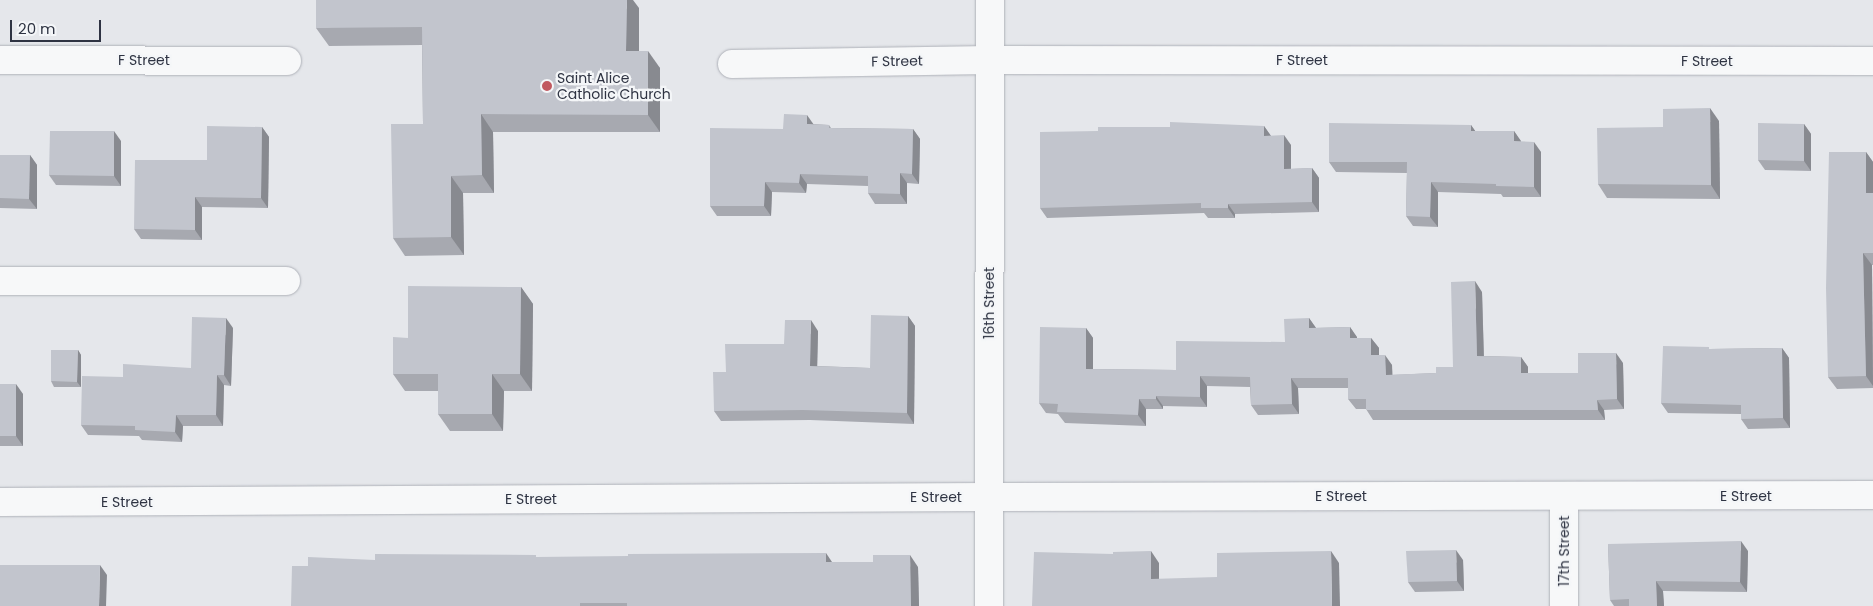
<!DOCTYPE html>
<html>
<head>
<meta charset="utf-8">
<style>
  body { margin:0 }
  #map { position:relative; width:1873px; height:606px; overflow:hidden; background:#e5e7eb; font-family:Poppins,sans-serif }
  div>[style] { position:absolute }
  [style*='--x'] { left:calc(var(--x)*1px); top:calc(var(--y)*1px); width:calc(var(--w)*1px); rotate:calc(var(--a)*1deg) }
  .roads { filter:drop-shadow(0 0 1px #aeb1b8) drop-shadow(0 0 1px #aeb1b8) }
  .minor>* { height:28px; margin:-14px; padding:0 14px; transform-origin:14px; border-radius:14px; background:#f7f8f9 }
  .wall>* { inset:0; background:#a7a9b0 }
  .shaded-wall>* { inset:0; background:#888a90 }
  .building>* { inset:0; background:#c2c5cd }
  .dots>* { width:14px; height:14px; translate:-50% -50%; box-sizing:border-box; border:2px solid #f4f6f8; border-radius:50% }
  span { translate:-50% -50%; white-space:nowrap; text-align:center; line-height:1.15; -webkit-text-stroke:4.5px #f4f6f8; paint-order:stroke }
  .street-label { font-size:14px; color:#2e3342 }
  .poi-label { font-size:14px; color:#2e3342 }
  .left { translate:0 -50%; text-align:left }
  .scale { position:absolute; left:10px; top:20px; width:91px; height:22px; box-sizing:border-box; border:2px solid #2e3342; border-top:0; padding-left:6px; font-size:15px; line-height:18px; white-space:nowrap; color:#2e3342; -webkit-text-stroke:4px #f4f6f8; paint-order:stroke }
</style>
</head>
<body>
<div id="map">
  <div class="roads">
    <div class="minor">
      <i style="--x:0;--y:60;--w:287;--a:0.2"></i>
      <i style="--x:732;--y:64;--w:258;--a:-0.9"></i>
      <i style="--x:990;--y:60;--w:883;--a:0.06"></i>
      <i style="--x:0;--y:281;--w:286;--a:0"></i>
      <i style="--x:1564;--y:496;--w:110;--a:90"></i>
      <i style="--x:0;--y:502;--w:988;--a:-0.29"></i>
      <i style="--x:988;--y:497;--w:885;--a:-0.13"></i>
      <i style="--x:989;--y:606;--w:606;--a:-89.91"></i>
    </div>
  </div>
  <div class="wall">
    <i style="clip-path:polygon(639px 8px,639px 51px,660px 68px,660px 132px,493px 132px,494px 193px,463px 193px,464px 255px,405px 256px,393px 238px,423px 124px,422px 45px,329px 46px,316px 28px)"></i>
    <i style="clip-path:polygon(1719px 121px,1720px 199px,1607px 198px,1598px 184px,1663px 127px)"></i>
    <i style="clip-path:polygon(813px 124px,829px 125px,831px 128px,913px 129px,920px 139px,919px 184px,907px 183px,907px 204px,875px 204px,868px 193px,868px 186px,807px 184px,806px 193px,772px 192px,771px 216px,717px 216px,710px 206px,783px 129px)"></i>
    <i style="clip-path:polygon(1804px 124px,1811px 134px,1811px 171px,1765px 170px,1758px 160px)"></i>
    <i style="clip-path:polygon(1471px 125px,1475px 131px,1514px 131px,1521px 142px,1541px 152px,1541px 197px,1503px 197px,1501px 194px,1438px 192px,1438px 227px,1413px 226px,1406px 216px,1407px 173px,1336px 172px,1329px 162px)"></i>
    <i style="clip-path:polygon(1264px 126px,1271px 136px,1291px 145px,1291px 169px,1312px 168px,1319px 178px,1319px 212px,1235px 214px,1235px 218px,1208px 218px,1204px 213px,1047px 218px,1040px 208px,1098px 131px)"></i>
    <i style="clip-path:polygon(262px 127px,269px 137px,268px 208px,202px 207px,202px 240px,141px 239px,134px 229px,207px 160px)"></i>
    <i style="clip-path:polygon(121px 141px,121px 186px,56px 185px,49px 175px)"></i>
    <i style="clip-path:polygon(1866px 152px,1873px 162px,1873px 265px,1872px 265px,1873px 388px,1837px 389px,1828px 377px)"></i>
    <i style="clip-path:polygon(0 155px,30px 155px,37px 165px,37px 209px,0 208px)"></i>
    <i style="clip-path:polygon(521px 287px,533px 304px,532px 391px,504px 391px,503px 431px,450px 431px,438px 414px,438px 391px,405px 391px,393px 374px,408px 338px)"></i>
    <i style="clip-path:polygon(1482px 292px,1484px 356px,1521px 357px,1528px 367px,1528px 373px,1578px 373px,1623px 363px,1624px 409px,1604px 410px,1605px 420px,1373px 420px,1366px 409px,1356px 409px,1348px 399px,1348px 388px,1298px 388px,1299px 414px,1258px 415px,1251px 405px,1250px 387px,1207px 386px,1207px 407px,1163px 406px,1163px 409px,1146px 409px,1146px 426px,1065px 423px,1058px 414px,1046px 413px,1039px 403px,1086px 328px,1093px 338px,1093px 369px,1176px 370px,1285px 342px,1309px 318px,1316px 328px,1350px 327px,1357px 338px,1371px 338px,1379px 348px,1379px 355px,1392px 365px,1392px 375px,1436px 373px,1453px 367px)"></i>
    <i style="clip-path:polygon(908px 316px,915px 326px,914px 424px,810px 420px,721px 421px,714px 411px,784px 344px,818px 331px,817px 366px,870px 368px)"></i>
    <i style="clip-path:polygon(233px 328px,231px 386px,224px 385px,223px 426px,183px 426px,182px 442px,142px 440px,139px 436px,88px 435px,81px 425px,123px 377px,191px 368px)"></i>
    <i style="clip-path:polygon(1782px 348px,1789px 358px,1790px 428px,1748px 429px,1741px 419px,1741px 414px,1668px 413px,1661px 403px,1710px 349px)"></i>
    <i style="clip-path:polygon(78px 350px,81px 355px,81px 387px,54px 387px,51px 381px)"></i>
    <i style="clip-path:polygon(0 384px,23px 394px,23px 446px,0 446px)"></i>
    <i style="clip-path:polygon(1608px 544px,1748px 551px,1747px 592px,1663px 591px,1664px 606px,1614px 606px,1610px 600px)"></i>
    <i style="clip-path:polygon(537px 557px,832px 562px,918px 567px,919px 606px,291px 606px,308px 566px,375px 560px)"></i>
    <i style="clip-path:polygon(1463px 560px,1464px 591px,1415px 592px,1408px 582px)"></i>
  </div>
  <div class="shaded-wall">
    <i style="clip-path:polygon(627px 0,633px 0,639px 8px,639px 68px,626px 51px)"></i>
    <i style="clip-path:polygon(648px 51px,660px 68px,660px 132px,648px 115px)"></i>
    <i style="clip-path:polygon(1710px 108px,1719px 121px,1720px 199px,1711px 185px)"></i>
    <i style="clip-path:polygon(481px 114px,493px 132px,494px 193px,482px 175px)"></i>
    <i style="clip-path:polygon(807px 115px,814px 125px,807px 124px)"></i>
    <i style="clip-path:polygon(1804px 124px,1811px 134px,1811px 171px,1804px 161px)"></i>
    <i style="clip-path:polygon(1471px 125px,1478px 135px,1471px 131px)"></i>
    <i style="clip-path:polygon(1264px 126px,1271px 136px,1264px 136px)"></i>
    <i style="clip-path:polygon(262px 127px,269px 137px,268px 208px,261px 198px)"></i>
    <i style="clip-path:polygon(913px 129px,920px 139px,919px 184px,912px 174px)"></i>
    <i style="clip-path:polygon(114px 131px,121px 141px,121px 186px,114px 176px)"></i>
    <i style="clip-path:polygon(1514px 131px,1521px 141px,1521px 152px,1514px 141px)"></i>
    <i style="clip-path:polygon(1284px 135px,1291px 145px,1291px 179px,1284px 169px)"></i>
    <i style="clip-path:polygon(1534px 142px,1541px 152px,1541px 197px,1534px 187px)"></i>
    <i style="clip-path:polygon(1866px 152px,1873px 162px,1873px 203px,1866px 193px)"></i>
    <i style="clip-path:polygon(30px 155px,37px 165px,37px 209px,29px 199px)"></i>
    <i style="clip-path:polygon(1312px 168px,1319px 178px,1319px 212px,1312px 202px)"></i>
    <i style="clip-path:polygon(900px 173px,907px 183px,907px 204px,900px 194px)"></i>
    <i style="clip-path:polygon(800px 174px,807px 184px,806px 193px,799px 183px)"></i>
    <i style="clip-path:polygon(451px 176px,463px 193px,464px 255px,451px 237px)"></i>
    <i style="clip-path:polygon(765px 182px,772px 192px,771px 216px,764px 206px)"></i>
    <i style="clip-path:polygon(1431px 182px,1438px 192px,1438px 227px,1430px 217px)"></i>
    <i style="clip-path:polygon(195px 197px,202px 207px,202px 240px,195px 230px)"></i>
    <i style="clip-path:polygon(1228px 204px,1235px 214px,1235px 218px,1228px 208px)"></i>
    <i style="clip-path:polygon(1863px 253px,1872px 265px,1873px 386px,1866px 376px)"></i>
    <i style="clip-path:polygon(1475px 281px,1482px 292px,1484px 366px,1477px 356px)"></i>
    <i style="clip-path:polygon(521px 287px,533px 304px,532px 391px,520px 374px)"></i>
    <i style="clip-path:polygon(908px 316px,915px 326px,914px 424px,907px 413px)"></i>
    <i style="clip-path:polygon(226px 318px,233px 328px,231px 386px,224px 375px)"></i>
    <i style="clip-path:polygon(1309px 318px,1316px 328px,1309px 328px)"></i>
    <i style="clip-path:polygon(811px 320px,818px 331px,817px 376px,810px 366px)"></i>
    <i style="clip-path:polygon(1350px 327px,1357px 337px,1357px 348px,1350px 338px)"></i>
    <i style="clip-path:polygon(1086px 328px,1093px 338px,1093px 379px,1086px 369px)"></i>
    <i style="clip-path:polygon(1371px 338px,1379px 348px,1379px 365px,1371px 355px)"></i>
    <i style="clip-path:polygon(1782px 348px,1789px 358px,1790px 428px,1783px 418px)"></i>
    <i style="clip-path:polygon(78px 350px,81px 355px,81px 387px,77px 382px)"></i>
    <i style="clip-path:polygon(1616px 353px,1623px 363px,1624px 409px,1617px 399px)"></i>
    <i style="clip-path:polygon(1385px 355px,1392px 365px,1393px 385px,1386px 375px)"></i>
    <i style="clip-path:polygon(1521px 357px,1528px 367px,1528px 384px,1521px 373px)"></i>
    <i style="clip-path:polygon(492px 374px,504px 391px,503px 431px,492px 414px)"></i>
    <i style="clip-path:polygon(217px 375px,224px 385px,223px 426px,216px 415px)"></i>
    <i style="clip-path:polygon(1200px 376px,1207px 386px,1207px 407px,1200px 397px)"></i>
    <i style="clip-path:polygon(1291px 378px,1298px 388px,1299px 414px,1292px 404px)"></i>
    <i style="clip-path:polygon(16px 384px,23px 394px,23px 446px,16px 436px)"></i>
    <i style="clip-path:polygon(1156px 396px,1163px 406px,1163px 409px,1156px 399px)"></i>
    <i style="clip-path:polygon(1139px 399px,1146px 409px,1146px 426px,1138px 415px)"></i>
    <i style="clip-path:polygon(1597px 400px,1604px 410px,1605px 420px,1598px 410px)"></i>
    <i style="clip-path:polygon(176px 415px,183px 426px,182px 442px,175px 432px)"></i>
    <i style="clip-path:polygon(1741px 541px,1748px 551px,1747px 592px,1740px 582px)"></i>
    <i style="clip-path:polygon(1456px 550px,1463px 560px,1464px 591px,1457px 581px)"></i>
    <i style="clip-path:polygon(1151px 551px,1159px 563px,1159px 590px,1151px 579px)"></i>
    <i style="clip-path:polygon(1331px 551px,1339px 563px,1340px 606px,1332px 606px)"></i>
    <i style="clip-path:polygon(826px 553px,834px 565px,826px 562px)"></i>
    <i style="clip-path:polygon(910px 555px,918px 567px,919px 606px,911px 606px)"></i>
    <i style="clip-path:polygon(100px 565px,107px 575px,106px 606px,99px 606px)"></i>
    <i style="clip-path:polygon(1656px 581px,1663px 591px,1664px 606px,1657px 606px)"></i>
  </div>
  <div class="building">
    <i style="clip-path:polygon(316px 0,627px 0,626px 51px,648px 51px,648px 115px,481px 114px,482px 175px,451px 176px,451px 237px,393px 238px,391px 124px,423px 124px,422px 27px,316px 28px)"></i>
    <i style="clip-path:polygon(1710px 108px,1711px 185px,1598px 184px,1597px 128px,1663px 127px,1663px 109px)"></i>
    <i style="clip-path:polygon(784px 114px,807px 115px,807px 124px,829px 125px,829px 128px,913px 129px,912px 174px,900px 173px,900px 194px,868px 193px,868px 176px,800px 174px,799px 183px,765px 182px,764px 206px,710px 206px,710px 128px,783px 129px)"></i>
    <i style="clip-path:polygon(1170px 122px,1264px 126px,1264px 136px,1284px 135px,1284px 169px,1312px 168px,1312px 202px,1228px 204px,1228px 208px,1201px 208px,1201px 203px,1040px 208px,1040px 132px,1098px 131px,1098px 127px,1170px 127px)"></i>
    <i style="clip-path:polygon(1329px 123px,1471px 125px,1471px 131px,1514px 131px,1514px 141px,1534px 142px,1534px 187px,1496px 186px,1496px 184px,1431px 182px,1430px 217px,1406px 216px,1407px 162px,1329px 162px)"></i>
    <i style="clip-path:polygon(1758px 123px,1804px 124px,1804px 161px,1758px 160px)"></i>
    <i style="clip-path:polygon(207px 126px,262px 127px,261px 198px,195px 197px,195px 230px,134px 229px,135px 160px,207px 160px)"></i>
    <i style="clip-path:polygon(50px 131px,114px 131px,114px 176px,49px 175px)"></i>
    <i style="clip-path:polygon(1829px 152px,1866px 152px,1866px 193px,1873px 193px,1873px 253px,1863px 253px,1866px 376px,1828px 377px,1826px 288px)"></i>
    <i style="clip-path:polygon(0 155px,30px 155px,29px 199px,0 198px)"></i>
    <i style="clip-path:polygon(1475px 281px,1477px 356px,1521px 357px,1521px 373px,1578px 373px,1578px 353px,1616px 353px,1617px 399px,1597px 400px,1598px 410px,1366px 410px,1366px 399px,1348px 399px,1348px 378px,1291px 378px,1292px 404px,1251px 405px,1250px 377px,1200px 376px,1200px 397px,1156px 396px,1156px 399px,1139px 399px,1138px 415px,1057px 412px,1058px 404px,1039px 403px,1040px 327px,1086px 328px,1086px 369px,1176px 370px,1176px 341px,1285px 342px,1284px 319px,1309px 318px,1309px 328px,1350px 327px,1350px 338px,1371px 338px,1371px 355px,1385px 355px,1386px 375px,1436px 373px,1436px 367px,1453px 367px,1451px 282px)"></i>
    <i style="clip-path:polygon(408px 286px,521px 287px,520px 374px,492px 374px,492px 414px,438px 414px,438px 374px,393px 374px,393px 337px,408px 338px)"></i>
    <i style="clip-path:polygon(871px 315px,908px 316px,907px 413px,803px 410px,714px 411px,713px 372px,726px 372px,725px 344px,784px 344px,785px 320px,811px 320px,810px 366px,870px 368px)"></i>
    <i style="clip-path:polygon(192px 317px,226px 318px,224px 375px,217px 375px,216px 415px,176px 415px,175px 432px,135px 430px,135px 426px,81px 425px,82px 376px,123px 377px,123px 364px,191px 368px)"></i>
    <i style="clip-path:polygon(1663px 346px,1709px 347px,1709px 349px,1782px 348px,1783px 418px,1741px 419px,1741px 405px,1661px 403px)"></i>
    <i style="clip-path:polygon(51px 350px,78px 350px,77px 382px,51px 381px)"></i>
    <i style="clip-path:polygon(0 384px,16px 384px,16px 436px,0 436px)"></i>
    <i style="clip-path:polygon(1741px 541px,1740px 582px,1656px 581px,1657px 606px,1629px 606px,1629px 599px,1610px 600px,1608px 544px)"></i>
    <i style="clip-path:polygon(1456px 550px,1457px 581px,1408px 582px,1406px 551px)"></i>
    <i style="clip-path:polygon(1151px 551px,1151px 579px,1217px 577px,1217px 553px,1331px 551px,1332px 606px,1032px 606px,1034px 552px,1113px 554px,1113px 552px)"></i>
    <i style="clip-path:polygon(826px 553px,826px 562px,873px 562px,873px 555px,910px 555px,911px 606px,627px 606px,627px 603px,580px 603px,580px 606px,291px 606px,292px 566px,308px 566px,308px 557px,375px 560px,375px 554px,536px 555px,536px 557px,628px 556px,628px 554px)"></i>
    <i style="clip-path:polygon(0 565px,100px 565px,99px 606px,0 606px)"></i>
  </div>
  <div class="dots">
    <i style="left:547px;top:86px;background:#c1585f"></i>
  </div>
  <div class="street-label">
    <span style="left:144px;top:60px">F Street</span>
    <span style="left:1302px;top:60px">F Street</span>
    <span style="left:897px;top:61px;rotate:-1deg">F Street</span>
    <span style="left:1707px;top:61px">F Street</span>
    <span style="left:989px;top:303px;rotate:-90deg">16th Street</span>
    <span style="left:1341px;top:496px">E Street</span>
    <span style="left:1746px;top:496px">E Street</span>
    <span style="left:936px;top:497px">E Street</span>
    <span style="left:531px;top:499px">E Street</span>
    <span style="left:127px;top:502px">E Street</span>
    <span style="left:1564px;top:551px;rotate:-90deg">17th Street</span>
  </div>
  <div class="poi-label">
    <span class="left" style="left:557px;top:86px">Saint Alice<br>Catholic Church</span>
  </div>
  <div class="scale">20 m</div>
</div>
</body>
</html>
